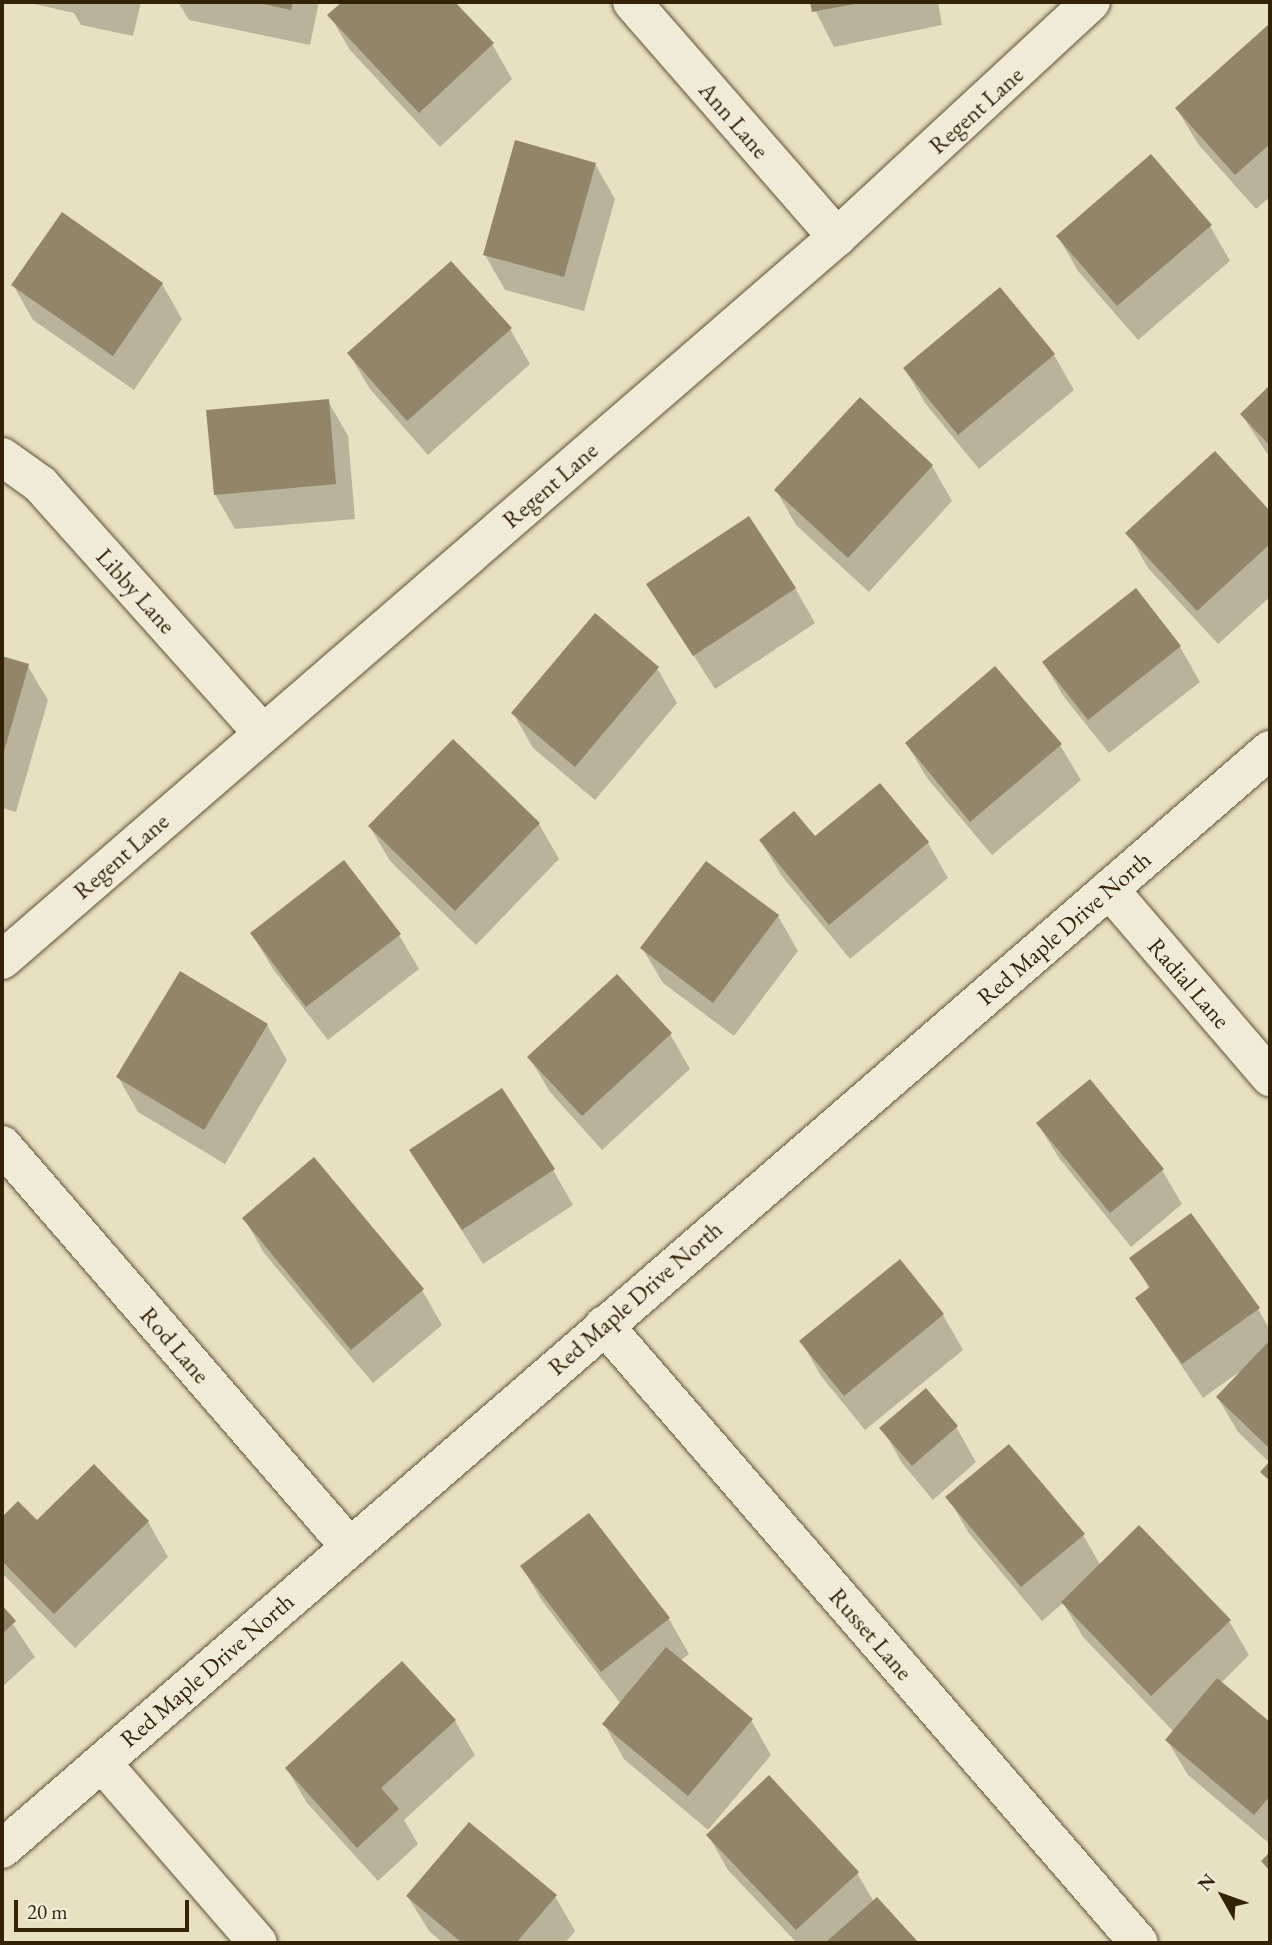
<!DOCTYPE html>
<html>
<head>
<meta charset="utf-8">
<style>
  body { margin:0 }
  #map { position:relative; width:1272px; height:1945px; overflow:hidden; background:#e8e0c2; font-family:"EB Garamond",serif }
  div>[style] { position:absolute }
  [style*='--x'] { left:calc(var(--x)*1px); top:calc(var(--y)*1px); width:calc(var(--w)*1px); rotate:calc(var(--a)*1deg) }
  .shadow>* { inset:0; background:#0003 }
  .building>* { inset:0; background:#928569 }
  .roads { filter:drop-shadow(0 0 2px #615236) drop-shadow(0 0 2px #615236) }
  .minor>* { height:38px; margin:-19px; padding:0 19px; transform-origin:19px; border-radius:19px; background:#f0ebd7 }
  span { translate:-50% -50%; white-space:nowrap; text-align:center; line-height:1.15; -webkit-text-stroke:5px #f0ebd7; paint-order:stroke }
  .street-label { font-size:24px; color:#342208 }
  .frame { position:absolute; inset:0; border:4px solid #342208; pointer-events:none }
  .north { position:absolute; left:1188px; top:1861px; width:70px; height:70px; -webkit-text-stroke:5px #f0ebd7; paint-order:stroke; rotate:310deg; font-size:19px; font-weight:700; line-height:28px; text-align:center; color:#342208 }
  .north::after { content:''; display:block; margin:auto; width:24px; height:32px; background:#342208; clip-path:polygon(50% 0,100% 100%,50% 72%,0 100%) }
  .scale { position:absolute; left:14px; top:1900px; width:175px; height:32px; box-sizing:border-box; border:4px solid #342208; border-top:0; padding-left:9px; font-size:21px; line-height:24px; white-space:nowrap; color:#342208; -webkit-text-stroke:5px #f0ebd7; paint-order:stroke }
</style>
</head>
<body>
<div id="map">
  <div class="shadow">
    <i style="clip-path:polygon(25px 2px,141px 2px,133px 36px,81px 25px,74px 13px)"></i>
    <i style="clip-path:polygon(178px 2px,319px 2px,310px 45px,189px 20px)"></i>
    <i style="clip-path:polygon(344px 2px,453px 2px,492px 44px,512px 79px,440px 147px,350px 50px,330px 16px)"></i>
    <i style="clip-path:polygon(811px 2px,938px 2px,942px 25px,834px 47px)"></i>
    <i style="clip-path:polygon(1268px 27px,1270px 197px,1256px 209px,1198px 144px,1177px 109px)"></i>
    <i style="clip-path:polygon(595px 164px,615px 199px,584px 311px,505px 290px,485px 255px)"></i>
    <i style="clip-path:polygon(1210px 226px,1230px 261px,1138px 340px,1078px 271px,1058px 236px)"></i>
    <i style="clip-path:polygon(162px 284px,182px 319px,134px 390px,33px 320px,13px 285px)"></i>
    <i style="clip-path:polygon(1000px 290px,1054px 355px,1074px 390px,979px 469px,925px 403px,905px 369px)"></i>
    <i style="clip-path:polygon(510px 329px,530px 364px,428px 455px,370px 389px,349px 354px)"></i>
    <i style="clip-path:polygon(1270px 388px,1270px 458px,1242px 415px)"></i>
    <i style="clip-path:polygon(328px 401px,348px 436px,355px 519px,235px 529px,215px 494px)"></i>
    <i style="clip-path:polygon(1215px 454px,1270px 514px,1270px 597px,1218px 644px,1148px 568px,1128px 533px)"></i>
    <i style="clip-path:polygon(932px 466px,952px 501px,869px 592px,796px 525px,776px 490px)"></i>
    <i style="clip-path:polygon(648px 584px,795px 588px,815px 623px,715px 689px)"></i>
    <i style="clip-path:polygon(1180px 647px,1200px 682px,1109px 753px,1064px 697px,1044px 663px)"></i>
    <i style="clip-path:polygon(2px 658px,27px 665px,48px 700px,16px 812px,2px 808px)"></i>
    <i style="clip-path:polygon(657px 668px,677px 703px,595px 800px,533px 748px,513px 713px)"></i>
    <i style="clip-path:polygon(907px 744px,1060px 745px,1081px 780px,992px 855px,927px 778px)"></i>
    <i style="clip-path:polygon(539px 824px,559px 859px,476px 945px,390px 861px,370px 827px)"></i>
    <i style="clip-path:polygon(815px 839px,928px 843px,948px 878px,850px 959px,781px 875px,761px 841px)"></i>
    <i style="clip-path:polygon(778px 916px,798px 951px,734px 1036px,663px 983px,642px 948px)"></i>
    <i style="clip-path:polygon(252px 934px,399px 935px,419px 969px,328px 1040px,273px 969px)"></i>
    <i style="clip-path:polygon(267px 1025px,287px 1060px,225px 1164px,138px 1112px,118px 1077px)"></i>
    <i style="clip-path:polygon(670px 1034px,690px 1069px,602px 1150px,550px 1092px,529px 1057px)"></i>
    <i style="clip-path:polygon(1038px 1124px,1162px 1170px,1182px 1204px,1131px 1247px,1059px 1158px)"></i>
    <i style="clip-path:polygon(411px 1151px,553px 1170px,573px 1205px,483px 1264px)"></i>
    <i style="clip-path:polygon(244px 1218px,422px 1290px,442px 1325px,373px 1383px,264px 1253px)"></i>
    <i style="clip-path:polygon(1132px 1259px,1258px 1309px,1270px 1330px,1270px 1463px,1238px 1432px,1218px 1398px,1242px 1370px,1203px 1398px,1137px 1299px,1150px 1290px)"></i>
    <i style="clip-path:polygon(900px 1262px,943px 1315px,963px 1350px,865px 1430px,821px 1376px,801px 1341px)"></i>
    <i style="clip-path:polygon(956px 1427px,976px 1462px,933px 1500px,902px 1463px,882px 1428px)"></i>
    <i style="clip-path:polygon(94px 1466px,148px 1522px,168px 1557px,75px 1648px,2px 1573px,2px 1520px,18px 1504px,37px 1522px)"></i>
    <i style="clip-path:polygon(948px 1497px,1083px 1535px,1101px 1566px,1229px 1621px,1249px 1655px,1221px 1683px,1270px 1724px,1270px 1844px,1188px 1775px,1167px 1740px,1174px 1732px,1083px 1637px,1063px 1603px,1042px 1621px,968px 1532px)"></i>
    <i style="clip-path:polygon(588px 1516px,669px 1619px,689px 1654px,680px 1661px,751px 1720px,771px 1755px,708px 1830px,624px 1759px,604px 1724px,621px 1704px,542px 1601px,522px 1567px)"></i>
    <i style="clip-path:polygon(2px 1608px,35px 1657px,2px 1687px)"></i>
    <i style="clip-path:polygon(455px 1721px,475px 1755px,404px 1820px,418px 1844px,378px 1881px,307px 1803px,287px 1769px)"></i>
    <i style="clip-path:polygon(708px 1835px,857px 1873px,874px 1902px,877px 1899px,917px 1943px,797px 1943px,728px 1870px)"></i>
    <i style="clip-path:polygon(555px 1896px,575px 1931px,565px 1943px,443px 1943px,429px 1931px,408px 1897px)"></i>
  </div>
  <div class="building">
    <i style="clip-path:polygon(254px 2px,293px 2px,291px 10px)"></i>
    <i style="clip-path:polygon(342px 2px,455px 2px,494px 43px,419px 113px,327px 15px)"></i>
    <i style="clip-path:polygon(810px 2px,860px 2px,860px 3px,812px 12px)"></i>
    <i style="clip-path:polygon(1268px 25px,1270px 144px,1235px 175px,1175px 108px)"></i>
    <i style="clip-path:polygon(515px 140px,596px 163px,564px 277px,483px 255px)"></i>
    <i style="clip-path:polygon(1151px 154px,1212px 225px,1117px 306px,1056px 236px)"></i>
    <i style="clip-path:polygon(62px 212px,163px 283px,113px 356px,11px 285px)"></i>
    <i style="clip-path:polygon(451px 261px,512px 328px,407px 421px,347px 353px)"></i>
    <i style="clip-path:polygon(1000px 287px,1055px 354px,958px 435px,903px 368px)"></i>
    <i style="clip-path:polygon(1270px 385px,1270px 446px,1240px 414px)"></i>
    <i style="clip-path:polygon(860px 397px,933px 465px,848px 558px,774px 490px)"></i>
    <i style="clip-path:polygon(329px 399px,336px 484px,214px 495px,206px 410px)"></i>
    <i style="clip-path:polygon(1215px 451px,1270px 511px,1270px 544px,1197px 611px,1125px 533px)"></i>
    <i style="clip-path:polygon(749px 516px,796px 588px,693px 656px,646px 584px)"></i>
    <i style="clip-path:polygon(1136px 588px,1181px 646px,1088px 720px,1042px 662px)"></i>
    <i style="clip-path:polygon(595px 613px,659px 667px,575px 767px,511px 713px)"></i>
    <i style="clip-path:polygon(2px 656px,29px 664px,3px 755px,2px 755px)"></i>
    <i style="clip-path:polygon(995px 666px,1062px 744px,970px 822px,905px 743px)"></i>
    <i style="clip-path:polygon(453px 739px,540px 823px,455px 911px,368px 826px)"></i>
    <i style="clip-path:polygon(880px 783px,929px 842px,829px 925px,759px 840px,794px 811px,815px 836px)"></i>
    <i style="clip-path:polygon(344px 860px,401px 934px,306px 1007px,250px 933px)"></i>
    <i style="clip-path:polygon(706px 861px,779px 915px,713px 1003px,640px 948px)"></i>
    <i style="clip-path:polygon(180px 971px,268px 1024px,204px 1130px,116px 1077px)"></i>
    <i style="clip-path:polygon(617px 974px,672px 1033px,582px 1116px,527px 1057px)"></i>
    <i style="clip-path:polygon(1090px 1079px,1164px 1169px,1110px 1213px,1036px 1123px)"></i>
    <i style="clip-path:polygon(502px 1088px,555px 1169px,462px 1230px,409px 1150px)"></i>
    <i style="clip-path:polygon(314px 1157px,424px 1289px,351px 1350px,242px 1218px)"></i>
    <i style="clip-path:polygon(1191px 1213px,1260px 1308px,1182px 1364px,1135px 1298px,1150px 1287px,1129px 1258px)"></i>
    <i style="clip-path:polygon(900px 1259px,944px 1314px,844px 1396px,799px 1341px)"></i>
    <i style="clip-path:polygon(1270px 1340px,1270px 1449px,1216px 1397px)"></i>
    <i style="clip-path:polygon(926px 1388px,958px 1426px,912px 1466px,879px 1428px)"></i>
    <i style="clip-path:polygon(1009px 1444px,1085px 1534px,1021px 1587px,945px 1497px)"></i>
    <i style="clip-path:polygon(1270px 1461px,1270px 1481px,1260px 1472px)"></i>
    <i style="clip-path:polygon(94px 1464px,149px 1521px,54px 1614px,2px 1561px,2px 1517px,18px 1501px,37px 1520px)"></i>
    <i style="clip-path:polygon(589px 1513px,670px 1618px,601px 1672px,520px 1566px)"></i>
    <i style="clip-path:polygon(1139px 1525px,1231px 1620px,1151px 1696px,1061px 1602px)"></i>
    <i style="clip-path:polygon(2px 1605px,16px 1621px,2px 1634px)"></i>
    <i style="clip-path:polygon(666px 1647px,753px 1719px,688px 1796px,602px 1724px)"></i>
    <i style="clip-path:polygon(402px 1661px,456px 1720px,381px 1788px,399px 1809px,357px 1848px,285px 1768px)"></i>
    <i style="clip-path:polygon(1217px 1678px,1270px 1722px,1270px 1796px,1254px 1815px,1165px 1740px)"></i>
    <i style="clip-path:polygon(769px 1775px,859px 1872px,796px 1930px,706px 1835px)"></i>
    <i style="clip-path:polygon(469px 1822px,557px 1895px,516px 1943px,462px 1943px,406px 1896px)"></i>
    <i style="clip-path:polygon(1270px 1852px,1270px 1871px,1261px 1861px)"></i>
    <i style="clip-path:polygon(877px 1897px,919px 1943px,825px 1943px)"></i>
  </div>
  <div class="roads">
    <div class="minor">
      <i style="--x:632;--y:2;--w:312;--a:48.9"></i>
      <i style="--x:2;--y:457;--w:47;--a:35.4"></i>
      <i style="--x:40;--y:484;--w:334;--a:48.2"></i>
      <i style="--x:1109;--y:889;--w:248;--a:49.4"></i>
      <i style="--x:2;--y:960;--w:1105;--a:-40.89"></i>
      <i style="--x:837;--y:237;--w:346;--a:-42.8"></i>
      <i style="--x:2;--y:1145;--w:530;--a:49.13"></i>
      <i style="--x:604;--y:1325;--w:817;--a:49.12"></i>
      <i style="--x:102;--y:1763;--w:238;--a:49.1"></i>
      <i style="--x:2;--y:1849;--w:1678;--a:-40.92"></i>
    </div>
  </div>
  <div class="street-label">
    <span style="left:976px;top:110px;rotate:-42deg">Regent Lane</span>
    <span style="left:734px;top:120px;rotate:49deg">Ann Lane</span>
    <span style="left:550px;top:485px;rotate:-41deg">Regent Lane</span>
    <span style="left:136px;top:591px;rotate:48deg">Libby Lane</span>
    <span style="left:121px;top:856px;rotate:-41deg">Regent Lane</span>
    <span style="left:1064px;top:928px;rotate:-41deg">Red Maple Drive North</span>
    <span style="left:1189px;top:983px;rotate:49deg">Radial Lane</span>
    <span style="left:635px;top:1298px;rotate:-41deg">Red Maple Drive North</span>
    <span style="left:175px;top:1345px;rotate:49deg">Rod Lane</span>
    <span style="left:871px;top:1634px;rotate:49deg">Russet Lane</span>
    <span style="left:207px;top:1670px;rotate:-41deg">Red Maple Drive North</span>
  </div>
  <div class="frame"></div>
  <div class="north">N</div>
  <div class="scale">20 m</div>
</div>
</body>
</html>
